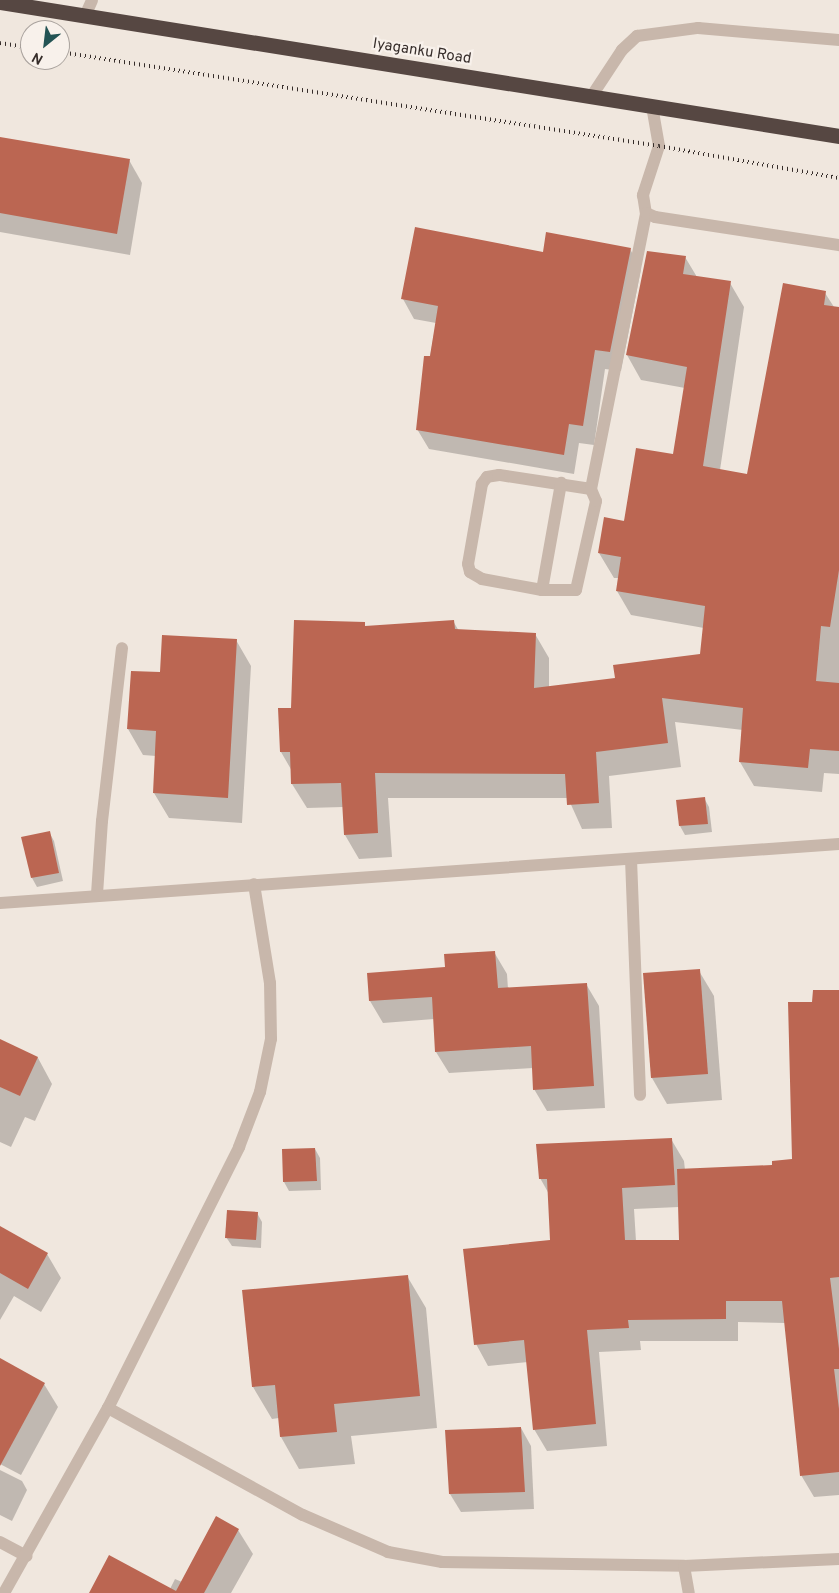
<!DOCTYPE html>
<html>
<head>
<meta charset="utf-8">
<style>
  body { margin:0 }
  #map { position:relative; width:839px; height:1593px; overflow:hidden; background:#f0e7de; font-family:Overpass,sans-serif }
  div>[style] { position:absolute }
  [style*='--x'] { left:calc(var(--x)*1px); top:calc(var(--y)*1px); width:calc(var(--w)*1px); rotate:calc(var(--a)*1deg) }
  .shadow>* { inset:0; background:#0003 }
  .building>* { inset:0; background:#bb6652 }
  .lane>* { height:12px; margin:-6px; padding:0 6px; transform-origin:6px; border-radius:6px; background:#c8b7ab }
  .street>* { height:12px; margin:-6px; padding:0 6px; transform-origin:6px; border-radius:6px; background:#c8b7ab }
  .highway>* { height:15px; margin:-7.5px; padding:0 7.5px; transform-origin:7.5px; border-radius:7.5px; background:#564742 }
  .rail>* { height:4px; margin-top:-2px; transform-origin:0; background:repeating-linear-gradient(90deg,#362d2a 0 1px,transparent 0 5px) }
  span { translate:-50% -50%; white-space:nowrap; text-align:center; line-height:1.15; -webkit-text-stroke:4.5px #f8f1eb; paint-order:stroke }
  .street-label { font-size:15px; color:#362d2a }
  .north { position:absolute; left:20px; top:20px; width:50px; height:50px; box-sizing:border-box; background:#f8f1eb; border:1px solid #aaa39e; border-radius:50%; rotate:209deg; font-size:14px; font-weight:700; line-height:20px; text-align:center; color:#362d2a }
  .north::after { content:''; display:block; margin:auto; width:18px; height:22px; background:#235354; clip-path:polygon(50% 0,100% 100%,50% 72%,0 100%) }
</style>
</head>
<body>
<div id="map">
  <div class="shadow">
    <i style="clip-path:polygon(0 138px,129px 160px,142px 183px,130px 255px,0 232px)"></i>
    <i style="clip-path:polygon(630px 249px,641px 269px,621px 371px,605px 369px,594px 445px,579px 443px,574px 474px,429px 449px,417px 429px,436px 323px,414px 319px,403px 299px,544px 253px)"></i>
    <i style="clip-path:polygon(685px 257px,697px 277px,730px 283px,744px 307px,720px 470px,748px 475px,825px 293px,834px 307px,839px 308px,839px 774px,824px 773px,822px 792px,754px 786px,740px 762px,743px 730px,675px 722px,681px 767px,609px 776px,612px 828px,582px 829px,568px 798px,388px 798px,392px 857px,359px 859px,345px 835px,343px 807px,307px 808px,292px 784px,292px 771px,281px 752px,292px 709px,364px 624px,366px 627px,453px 621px,459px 631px,535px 634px,549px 658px,549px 688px,616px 679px,701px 656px,704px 628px,631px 615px,617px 591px,619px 578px,614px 578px,599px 553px,674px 455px,685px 388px,641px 380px,627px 355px)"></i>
    <i style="clip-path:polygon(236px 640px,251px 666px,242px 823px,169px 818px,154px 793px,156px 756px,143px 755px,128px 729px,132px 672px,161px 674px)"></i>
    <i style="clip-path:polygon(704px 798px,709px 807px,712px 832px,685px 835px,680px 826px,678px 801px)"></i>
    <i style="clip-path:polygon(49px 832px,54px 841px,63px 881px,37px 887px,32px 878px)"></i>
    <i style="clip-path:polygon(494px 952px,507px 974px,508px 989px,586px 984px,599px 1006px,605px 1108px,547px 1111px,534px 1089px,533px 1068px,449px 1073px,436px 1052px,434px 1019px,383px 1023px,370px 1001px,368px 975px,446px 969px)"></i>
    <i style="clip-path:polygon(699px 971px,714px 996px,722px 1100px,667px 1104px,652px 1078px)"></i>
    <i style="clip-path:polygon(evenodd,839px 991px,839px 1495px,814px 1497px,801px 1475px,785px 1323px,738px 1322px,738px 1341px,640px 1341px,641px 1350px,599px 1352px,607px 1446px,547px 1451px,534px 1429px,528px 1362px,488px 1366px,476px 1344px,552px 1241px,549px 1194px,540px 1178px,671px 1139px,684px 1161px,685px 1170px,774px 1167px,793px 1161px,814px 1003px,839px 991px,679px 1207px,680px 1241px,636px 1241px,634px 1209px,679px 1207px)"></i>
    <i style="clip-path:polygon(0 1040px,38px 1058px,52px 1084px,35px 1121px,25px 1117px,11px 1147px,0 1142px)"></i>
    <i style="clip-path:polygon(315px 1149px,320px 1158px,321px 1190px,289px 1191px,284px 1182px,283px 1150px)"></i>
    <i style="clip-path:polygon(257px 1213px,262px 1222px,261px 1248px,232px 1246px,226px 1237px)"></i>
    <i style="clip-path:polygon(0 1227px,47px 1254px,61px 1278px,41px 1312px,14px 1296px,0 1320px)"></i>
    <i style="clip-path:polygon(407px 1276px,426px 1308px,437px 1428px,351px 1436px,355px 1464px,299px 1469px,281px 1437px,279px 1418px,272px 1419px,253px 1387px)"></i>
    <i style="clip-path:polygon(0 1360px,44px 1384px,58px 1407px,21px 1475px,0 1464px)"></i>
    <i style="clip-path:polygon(521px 1428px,531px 1446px,534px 1509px,461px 1512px,450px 1494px,447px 1431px)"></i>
    <i style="clip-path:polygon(0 1470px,22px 1481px,27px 1490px,12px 1521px,0 1515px)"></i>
    <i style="clip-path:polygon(238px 1530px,253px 1554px,231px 1593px,90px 1593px,170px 1589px,175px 1579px,182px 1582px)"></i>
  </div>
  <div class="building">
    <i style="clip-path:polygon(0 137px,130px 159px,117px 234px,0 213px)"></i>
    <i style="clip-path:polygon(415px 227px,543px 252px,546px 232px,631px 248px,610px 352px,595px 350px,583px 426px,569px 424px,564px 455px,416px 430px,424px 356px,430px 356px,438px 306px,401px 299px)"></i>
    <i style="clip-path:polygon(647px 251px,686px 256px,683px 274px,731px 281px,703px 466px,747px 474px,783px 283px,826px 291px,824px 305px,839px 307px,839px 570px,830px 627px,821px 626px,816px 681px,839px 683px,839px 751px,810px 749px,808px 768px,739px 762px,743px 708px,662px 698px,668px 743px,596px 752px,599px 803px,567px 805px,565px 774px,375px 773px,378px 833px,344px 835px,341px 783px,291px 784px,290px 752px,280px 752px,278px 708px,291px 708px,294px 620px,365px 622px,365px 626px,454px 620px,455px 629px,536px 633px,534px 688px,615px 678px,613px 665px,700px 654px,705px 606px,616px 591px,621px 557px,598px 553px,604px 517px,624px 521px,636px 448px,673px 454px,687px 367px,626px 355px)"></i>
    <i style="clip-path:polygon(162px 635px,237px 639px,228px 798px,153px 793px,156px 731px,127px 729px,131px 671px,160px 672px)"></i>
    <i style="clip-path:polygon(705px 797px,708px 824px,679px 826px,676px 800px)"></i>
    <i style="clip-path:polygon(50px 831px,59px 873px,31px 878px,21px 837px)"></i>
    <i style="clip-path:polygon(495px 951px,498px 988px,587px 983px,594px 1086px,533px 1090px,531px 1046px,435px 1052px,432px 997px,369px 1001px,367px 973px,445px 967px,444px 954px)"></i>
    <i style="clip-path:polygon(700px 969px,708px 1074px,651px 1078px,643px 973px)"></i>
    <i style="clip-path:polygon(813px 990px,839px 990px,839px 1277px,830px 1278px,839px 1349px,839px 1369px,834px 1369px,839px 1409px,839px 1472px,800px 1476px,782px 1301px,726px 1301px,726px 1319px,628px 1320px,629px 1328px,587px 1330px,596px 1424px,533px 1430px,524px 1340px,474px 1345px,463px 1249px,550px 1240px,547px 1179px,539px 1179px,536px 1144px,672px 1138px,675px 1185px,622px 1188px,625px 1240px,679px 1240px,677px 1169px,772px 1165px,772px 1161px,792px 1159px,788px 1002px,812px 1002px)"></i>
    <i style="clip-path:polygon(0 1039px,38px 1057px,20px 1096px,0 1087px)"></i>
    <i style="clip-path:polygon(315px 1148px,317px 1181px,283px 1182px,282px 1149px)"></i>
    <i style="clip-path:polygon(227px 1210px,258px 1212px,256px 1240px,225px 1238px)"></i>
    <i style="clip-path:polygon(0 1226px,48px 1253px,28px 1289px,0 1273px)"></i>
    <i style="clip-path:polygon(408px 1275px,420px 1396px,334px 1404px,337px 1432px,280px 1437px,275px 1385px,252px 1387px,242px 1290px)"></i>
    <i style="clip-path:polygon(0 1358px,45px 1383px,0 1466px)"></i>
    <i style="clip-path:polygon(521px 1427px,525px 1492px,449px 1494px,445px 1430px)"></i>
    <i style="clip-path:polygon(216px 1516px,239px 1529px,204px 1593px,89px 1593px,109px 1555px,176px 1591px)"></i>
  </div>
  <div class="lane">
    <i style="--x:85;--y:16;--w:17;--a:-66"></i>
    <i style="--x:591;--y:489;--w:93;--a:-171.3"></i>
    <i style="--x:499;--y:475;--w:12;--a:171"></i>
    <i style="--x:487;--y:477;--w:9;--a:126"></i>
    <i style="--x:482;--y:484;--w:81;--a:99.9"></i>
    <i style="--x:468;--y:564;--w:8;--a:76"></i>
    <i style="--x:470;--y:572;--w:14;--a:30"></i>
    <i style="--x:482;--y:579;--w:61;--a:10.4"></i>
    <i style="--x:542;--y:590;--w:34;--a:0"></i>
    <i style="--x:576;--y:590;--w:91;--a:-77.3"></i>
    <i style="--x:596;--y:501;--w:13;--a:-113"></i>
    <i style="--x:591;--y:489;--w:281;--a:-78.7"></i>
    <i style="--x:542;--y:590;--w:109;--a:-79.9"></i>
    <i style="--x:631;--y:859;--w:236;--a:87.8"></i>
    <i style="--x:97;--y:894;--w:73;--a:-86.1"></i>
    <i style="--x:102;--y:821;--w:174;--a:-83.4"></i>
  </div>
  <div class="street">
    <i style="--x:591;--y:97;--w:56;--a:-56.6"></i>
    <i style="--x:622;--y:50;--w:21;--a:-43"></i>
    <i style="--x:637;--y:36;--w:62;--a:-7.5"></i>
    <i style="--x:698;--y:28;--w:142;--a:4.9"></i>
    <i style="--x:652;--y:106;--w:41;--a:80.1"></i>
    <i style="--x:659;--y:146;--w:52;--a:108.1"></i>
    <i style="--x:643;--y:195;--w:18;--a:81"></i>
    <i style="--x:646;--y:213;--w:10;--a:24"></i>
    <i style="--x:655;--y:217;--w:186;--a:8.7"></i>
    <i style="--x:0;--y:903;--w:841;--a:-4.02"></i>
    <i style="--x:108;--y:1408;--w:222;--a:28.8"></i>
    <i style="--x:303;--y:1515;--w:93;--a:23.5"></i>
    <i style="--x:388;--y:1552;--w:55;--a:10.5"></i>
    <i style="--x:442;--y:1562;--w:242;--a:0.9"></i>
    <i style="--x:684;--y:1566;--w:155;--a:-2.6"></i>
    <i style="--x:0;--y:1542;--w:30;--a:28"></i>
    <i style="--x:684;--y:1566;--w:27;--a:80"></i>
    <i style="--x:4;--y:1593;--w:212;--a:-60.7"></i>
    <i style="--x:108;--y:1408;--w:292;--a:-63.3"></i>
    <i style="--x:239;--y:1147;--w:59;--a:-69.1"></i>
    <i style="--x:260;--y:1092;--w:54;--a:-78.3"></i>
    <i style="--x:271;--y:1039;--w:56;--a:-91"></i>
    <i style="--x:270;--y:983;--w:100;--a:-99.2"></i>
  </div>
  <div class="highway">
    <i style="--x:0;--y:2;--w:850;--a:9.07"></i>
  </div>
  <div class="rail">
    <i style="--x:0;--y:43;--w:30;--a:9"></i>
    <i style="--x:60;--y:52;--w:606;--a:8.92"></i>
    <i style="--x:659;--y:146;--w:183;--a:10.1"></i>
  </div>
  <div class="street-label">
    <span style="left:422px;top:52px;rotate:9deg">Iyaganku Road</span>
  </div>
  <div class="north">N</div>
</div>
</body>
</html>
